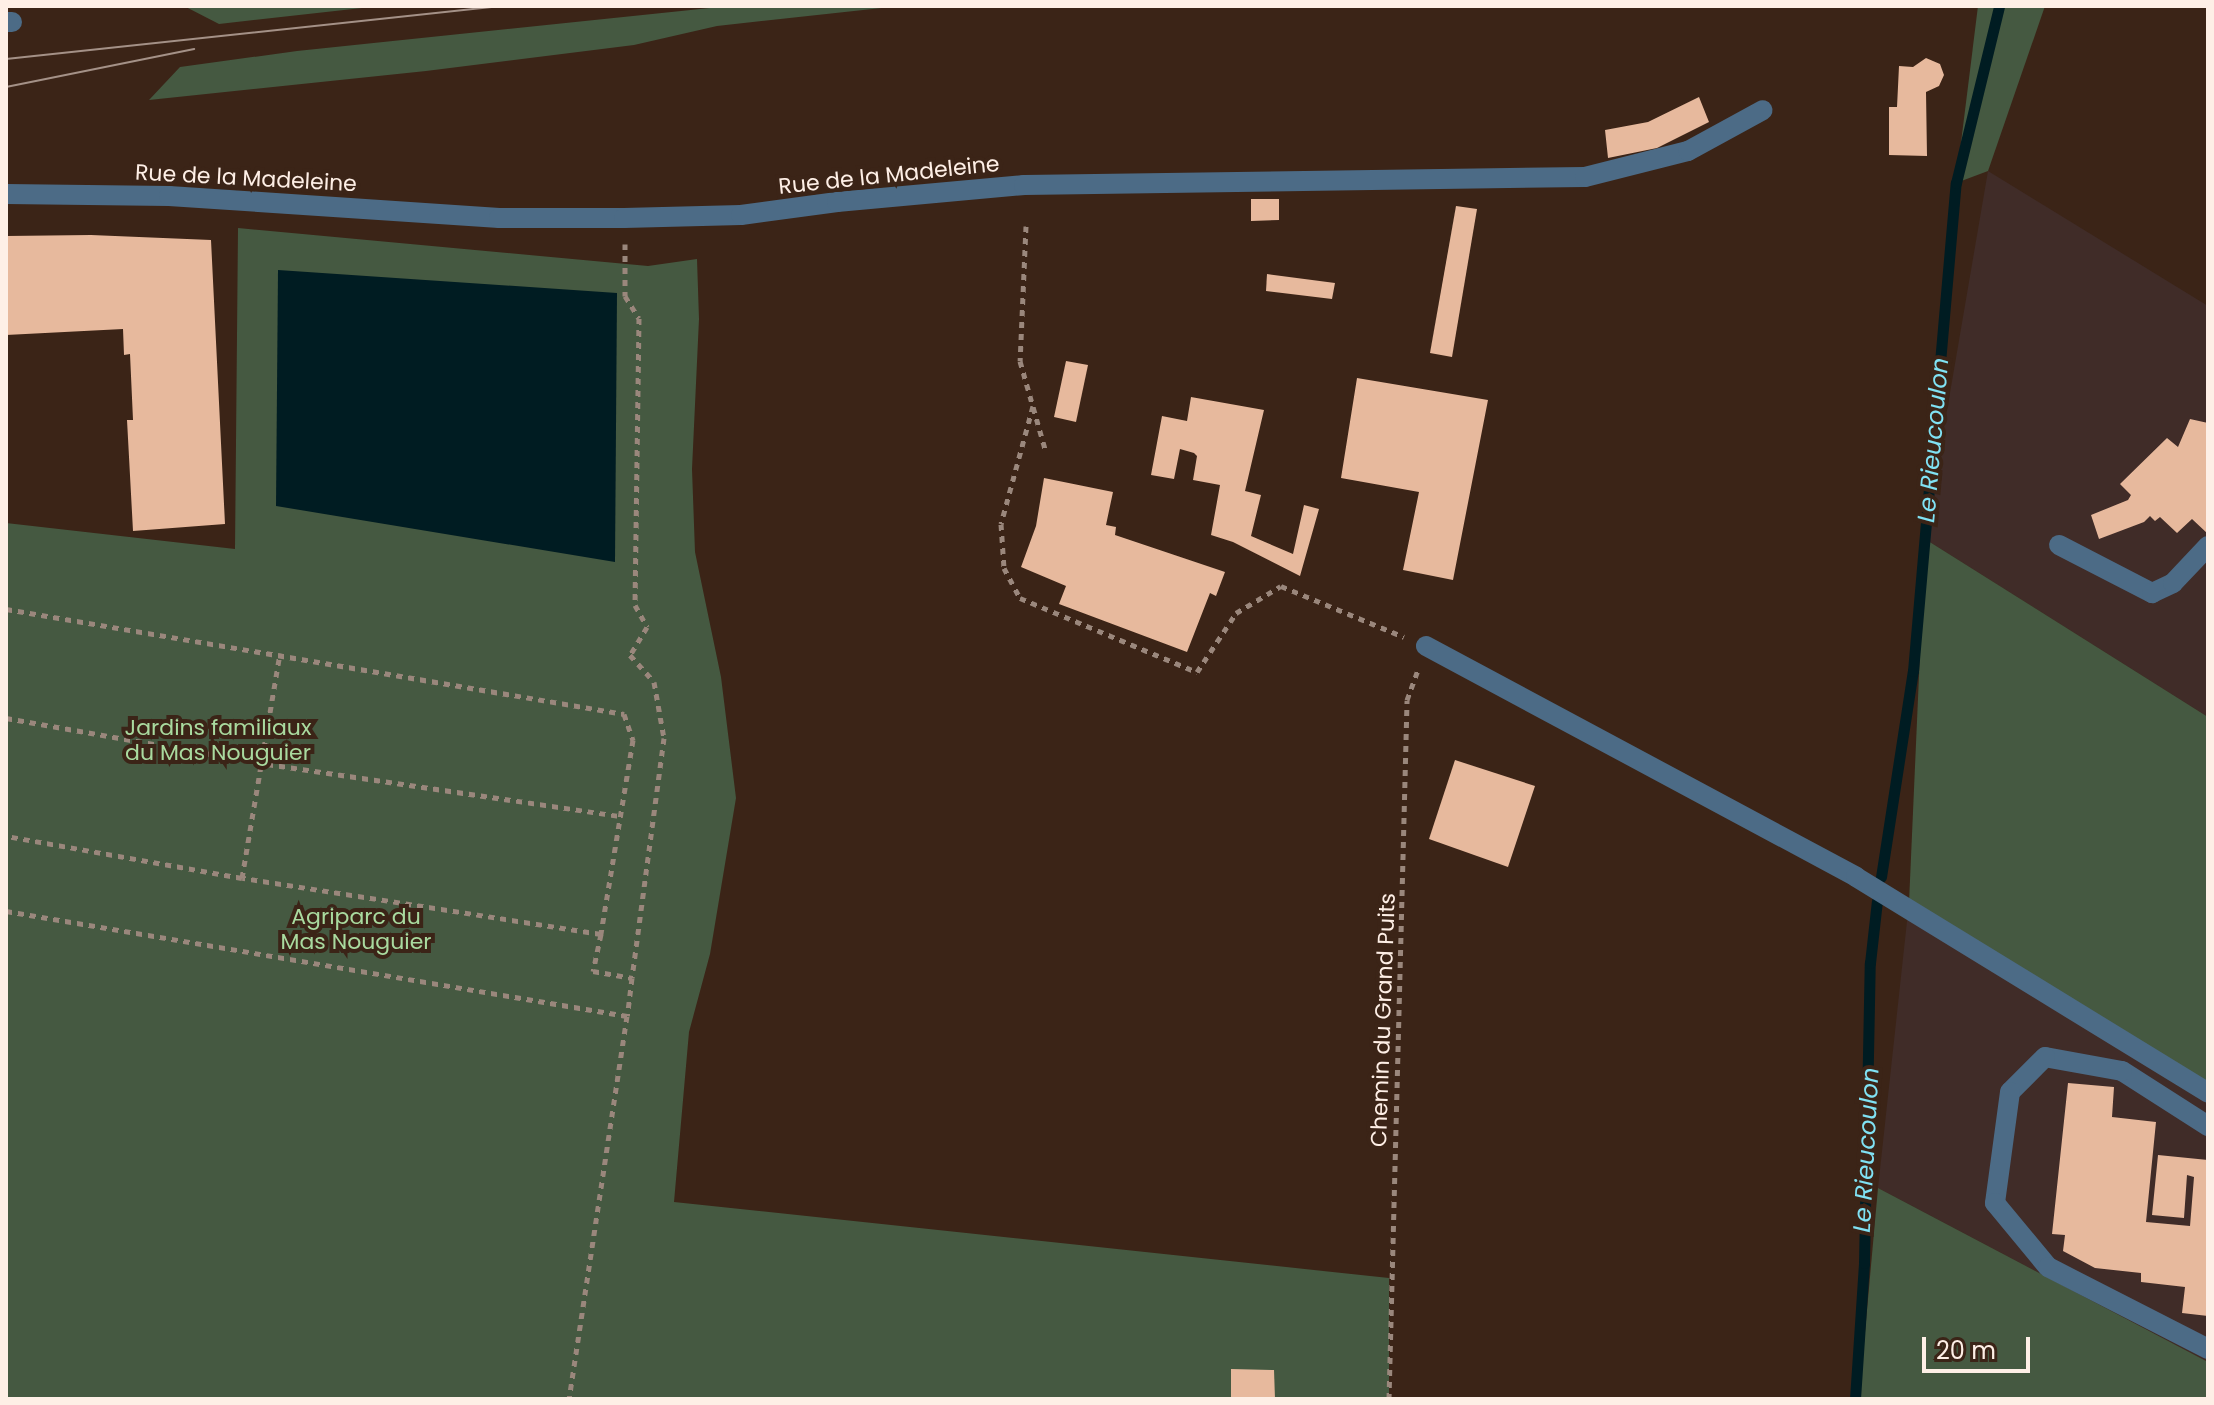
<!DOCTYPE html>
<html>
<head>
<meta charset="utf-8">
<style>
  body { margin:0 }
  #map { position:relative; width:2214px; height:1405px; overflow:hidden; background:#3b2417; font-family:Poppins,sans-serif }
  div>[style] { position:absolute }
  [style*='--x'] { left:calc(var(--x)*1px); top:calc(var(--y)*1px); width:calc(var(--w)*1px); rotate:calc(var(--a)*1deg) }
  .commercial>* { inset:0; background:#402c28 }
  .green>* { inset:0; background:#455941 }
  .water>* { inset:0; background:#001c22 }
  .stream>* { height:11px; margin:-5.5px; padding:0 5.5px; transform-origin:5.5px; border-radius:5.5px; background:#001c22 }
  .building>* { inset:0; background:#e7b99d }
  .path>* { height:5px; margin-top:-2.5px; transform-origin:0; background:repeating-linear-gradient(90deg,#9a877c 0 6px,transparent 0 12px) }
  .minor>* { height:20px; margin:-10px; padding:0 10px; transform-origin:10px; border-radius:10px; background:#4c6b86 }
  .tram>* { height:2px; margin:-1px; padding:0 1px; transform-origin:1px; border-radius:1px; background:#a49187 }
  span { translate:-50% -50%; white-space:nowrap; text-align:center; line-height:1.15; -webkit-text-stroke:8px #3b2417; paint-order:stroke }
  .street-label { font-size:22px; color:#feefe6 }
  .park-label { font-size:22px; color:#a9da9f }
  .water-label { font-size:24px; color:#80e2f4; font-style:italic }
  .frame { position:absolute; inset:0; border:8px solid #feefe6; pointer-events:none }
  .scale { position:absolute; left:1922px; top:1337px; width:108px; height:36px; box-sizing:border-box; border:4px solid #feefe6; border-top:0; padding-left:10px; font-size:24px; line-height:28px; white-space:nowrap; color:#feefe6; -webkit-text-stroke:6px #3b2417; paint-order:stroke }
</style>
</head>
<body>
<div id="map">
  <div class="commercial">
    <i style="clip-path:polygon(1988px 171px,2208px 306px,2208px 717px,1925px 539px)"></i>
    <i style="clip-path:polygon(1909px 903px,2208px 1085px,2208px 1362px,1878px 1188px)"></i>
  </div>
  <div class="green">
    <i style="clip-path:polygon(184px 6px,380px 6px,219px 24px)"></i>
    <i style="clip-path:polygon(729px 6px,900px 6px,717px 26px,634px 45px,426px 71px,149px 100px,180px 67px,297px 51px)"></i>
    <i style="clip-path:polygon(1978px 6px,2045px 6px,1988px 171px,1956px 183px)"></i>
    <i style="clip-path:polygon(238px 228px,648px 266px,697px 259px,699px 319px,692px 469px,695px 552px,721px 677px,736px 798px,710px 954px,689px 1032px,674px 1202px,1389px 1278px,1389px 1399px,6px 1399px,6px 523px,235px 549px)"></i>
    <i style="clip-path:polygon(1925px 539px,2208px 717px,2208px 1085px,1909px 903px)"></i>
    <i style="clip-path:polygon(1878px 1188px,2208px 1362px,2208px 1399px,1859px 1399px)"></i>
  </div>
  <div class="water">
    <i style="clip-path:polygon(278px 270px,617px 293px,615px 562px,276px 506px)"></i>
  </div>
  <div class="stream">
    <i style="--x:1881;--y:877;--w:208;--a:-81.2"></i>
    <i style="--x:1913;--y:671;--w:490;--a:-85"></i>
    <i style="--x:1956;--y:183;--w:182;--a:-76.3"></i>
    <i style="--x:1855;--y:1399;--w:136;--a:-86.2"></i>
    <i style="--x:1864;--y:1263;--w:300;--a:-88.9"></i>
    <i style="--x:1870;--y:963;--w:62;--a:-83.6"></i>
  </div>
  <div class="building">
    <i style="clip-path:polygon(1926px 58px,1940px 64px,1944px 75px,1939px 86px,1926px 92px,1927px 156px,1889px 155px,1889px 107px,1897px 107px,1899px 66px,1913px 67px)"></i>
    <i style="clip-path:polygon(1699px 97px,1709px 122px,1657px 148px,1608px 158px,1605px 130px,1648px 122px)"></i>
    <i style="clip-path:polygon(1251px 199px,1279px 199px,1279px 220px,1251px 221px)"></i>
    <i style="clip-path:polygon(1456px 206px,1477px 209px,1452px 357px,1430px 353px)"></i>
    <i style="clip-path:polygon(91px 235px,211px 240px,225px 524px,133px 531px,127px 420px,133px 420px,130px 354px,124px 355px,123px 329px,6px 335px,6px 236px)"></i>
    <i style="clip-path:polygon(1267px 274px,1335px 283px,1332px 299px,1266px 291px)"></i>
    <i style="clip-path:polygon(1066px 361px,1088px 365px,1076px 422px,1054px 417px)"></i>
    <i style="clip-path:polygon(1357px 378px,1488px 400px,1453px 580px,1403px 570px,1419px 492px,1341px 478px)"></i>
    <i style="clip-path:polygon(1191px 397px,1264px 410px,1245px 491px,1261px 495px,1251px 536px,1293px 554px,1304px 505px,1319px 509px,1300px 576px,1233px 542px,1211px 535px,1220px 485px,1193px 480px,1197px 456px,1194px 453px,1180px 449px,1174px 479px,1151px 475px,1162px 416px,1187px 421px)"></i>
    <i style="clip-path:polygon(2190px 419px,2208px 423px,2208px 534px,2192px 519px,2177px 533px,2160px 517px,2155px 521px,2150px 516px,2144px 522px,2099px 539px,2091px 515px,2128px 500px,2131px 495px,2120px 484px,2167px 438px,2178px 447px)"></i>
    <i style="clip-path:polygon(1044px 478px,1113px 492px,1106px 525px,1116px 527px,1115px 535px,1225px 572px,1216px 596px,1210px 593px,1187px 652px,1059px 604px,1066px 586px,1021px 567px,1036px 526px)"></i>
    <i style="clip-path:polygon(1455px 760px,1535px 786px,1508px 867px,1429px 839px)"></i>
    <i style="clip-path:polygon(2068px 1083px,2114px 1087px,2112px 1117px,2156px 1122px,2146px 1222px,2190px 1226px,2194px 1177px,2187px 1175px,2184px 1218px,2152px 1215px,2158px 1155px,2208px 1160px,2208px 1316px,2182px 1313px,2185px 1287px,2141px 1282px,2141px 1273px,2095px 1268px,2063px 1251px,2065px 1235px,2052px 1234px)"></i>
    <i style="clip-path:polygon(1231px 1369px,1274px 1370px,1275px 1399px,1231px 1399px)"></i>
  </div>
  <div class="path">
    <i style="--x:1026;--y:226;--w:135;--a:92.5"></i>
    <i style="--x:1020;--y:361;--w:95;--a:74.1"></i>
    <i style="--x:625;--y:244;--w:52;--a:90"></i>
    <i style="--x:625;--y:296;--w:26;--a:58"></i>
    <i style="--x:639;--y:318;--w:287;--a:90.8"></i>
    <i style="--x:635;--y:605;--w:25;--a:61"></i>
    <i style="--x:647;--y:627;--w:33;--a:121"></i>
    <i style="--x:630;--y:655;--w:36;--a:48"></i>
    <i style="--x:654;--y:682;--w:57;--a:79.9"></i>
    <i style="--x:664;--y:738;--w:242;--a:97.6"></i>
    <i style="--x:1033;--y:406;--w:122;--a:105.2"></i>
    <i style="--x:1001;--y:524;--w:44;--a:86.1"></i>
    <i style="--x:1004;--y:568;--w:34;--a:62"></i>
    <i style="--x:1020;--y:598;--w:192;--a:22.7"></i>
    <i style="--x:1197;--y:672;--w:71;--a:-56.5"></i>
    <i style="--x:1236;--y:613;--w:52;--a:-31"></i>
    <i style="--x:1281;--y:586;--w:133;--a:22.5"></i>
    <i style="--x:6;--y:609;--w:627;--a:9.64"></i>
    <i style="--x:624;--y:714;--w:28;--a:71"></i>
    <i style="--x:633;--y:740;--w:197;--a:99.4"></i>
    <i style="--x:601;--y:934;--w:363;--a:-171.1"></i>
    <i style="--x:242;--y:878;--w:240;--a:-169.9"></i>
    <i style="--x:6;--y:718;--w:265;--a:10"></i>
    <i style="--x:267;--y:764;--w:357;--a:8.4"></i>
    <i style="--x:242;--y:878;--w:228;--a:-80.4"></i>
    <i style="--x:6;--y:911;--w:630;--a:9.6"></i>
    <i style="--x:627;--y:1016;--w:387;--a:98.6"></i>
    <i style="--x:601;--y:934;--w:38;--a:102"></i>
    <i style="--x:593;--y:971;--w:40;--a:10"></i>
    <i style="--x:632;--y:978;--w:38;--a:97"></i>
    <i style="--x:1389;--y:1399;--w:699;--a:-88.52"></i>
    <i style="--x:1407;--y:700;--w:32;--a:-70"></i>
  </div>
  <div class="minor">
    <i style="--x:6;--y:22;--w:6;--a:0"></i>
    <i style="--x:6;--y:194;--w:163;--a:0.7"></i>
    <i style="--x:169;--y:196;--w:331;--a:3.8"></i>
    <i style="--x:499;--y:218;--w:125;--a:0"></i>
    <i style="--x:624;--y:218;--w:117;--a:-1.5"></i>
    <i style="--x:741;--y:215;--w:97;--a:-7.7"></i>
    <i style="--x:837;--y:202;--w:188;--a:-5.2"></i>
    <i style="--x:1024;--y:185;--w:561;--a:-0.82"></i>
    <i style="--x:1585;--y:177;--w:106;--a:-14.2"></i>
    <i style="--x:1688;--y:151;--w:85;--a:-28.7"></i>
    <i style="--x:2059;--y:545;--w:105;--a:27.3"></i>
    <i style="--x:2152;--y:593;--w:23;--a:-25"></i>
    <i style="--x:2173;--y:583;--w:51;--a:-46.6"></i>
    <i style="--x:1426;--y:646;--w:488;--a:28.2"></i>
    <i style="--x:1856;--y:877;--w:413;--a:31.5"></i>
    <i style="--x:2208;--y:1126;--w:102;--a:-147.4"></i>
    <i style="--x:2122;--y:1071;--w:78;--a:-169.7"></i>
    <i style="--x:2045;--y:1057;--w:49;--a:135"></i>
    <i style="--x:2010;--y:1092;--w:112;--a:97.7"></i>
    <i style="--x:1995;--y:1203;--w:83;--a:50.4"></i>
    <i style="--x:2048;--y:1267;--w:180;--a:27.1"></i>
  </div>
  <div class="tram">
    <i style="--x:6;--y:59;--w:500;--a:-6.1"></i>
    <i style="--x:6;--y:87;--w:192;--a:-11.4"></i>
  </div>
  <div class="street-label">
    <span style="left:889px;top:175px;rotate:-6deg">Rue de la Madeleine</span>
    <span style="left:246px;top:178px;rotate:3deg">Rue de la Madeleine</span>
    <span style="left:1383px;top:1020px;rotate:-88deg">Chemin du Grand Puits</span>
  </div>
  <div class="park-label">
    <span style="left:218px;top:740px">Jardins familiaux<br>du Mas Nouguier</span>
    <span style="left:356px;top:929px">Agriparc du<br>Mas Nouguier</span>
  </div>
  <div class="water-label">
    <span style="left:1933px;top:440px;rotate:-85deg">Le Rieucoulon</span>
    <span style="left:1866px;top:1150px;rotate:-87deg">Le Rieucoulon</span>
  </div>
  <div class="frame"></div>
  <div class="scale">20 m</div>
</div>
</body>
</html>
